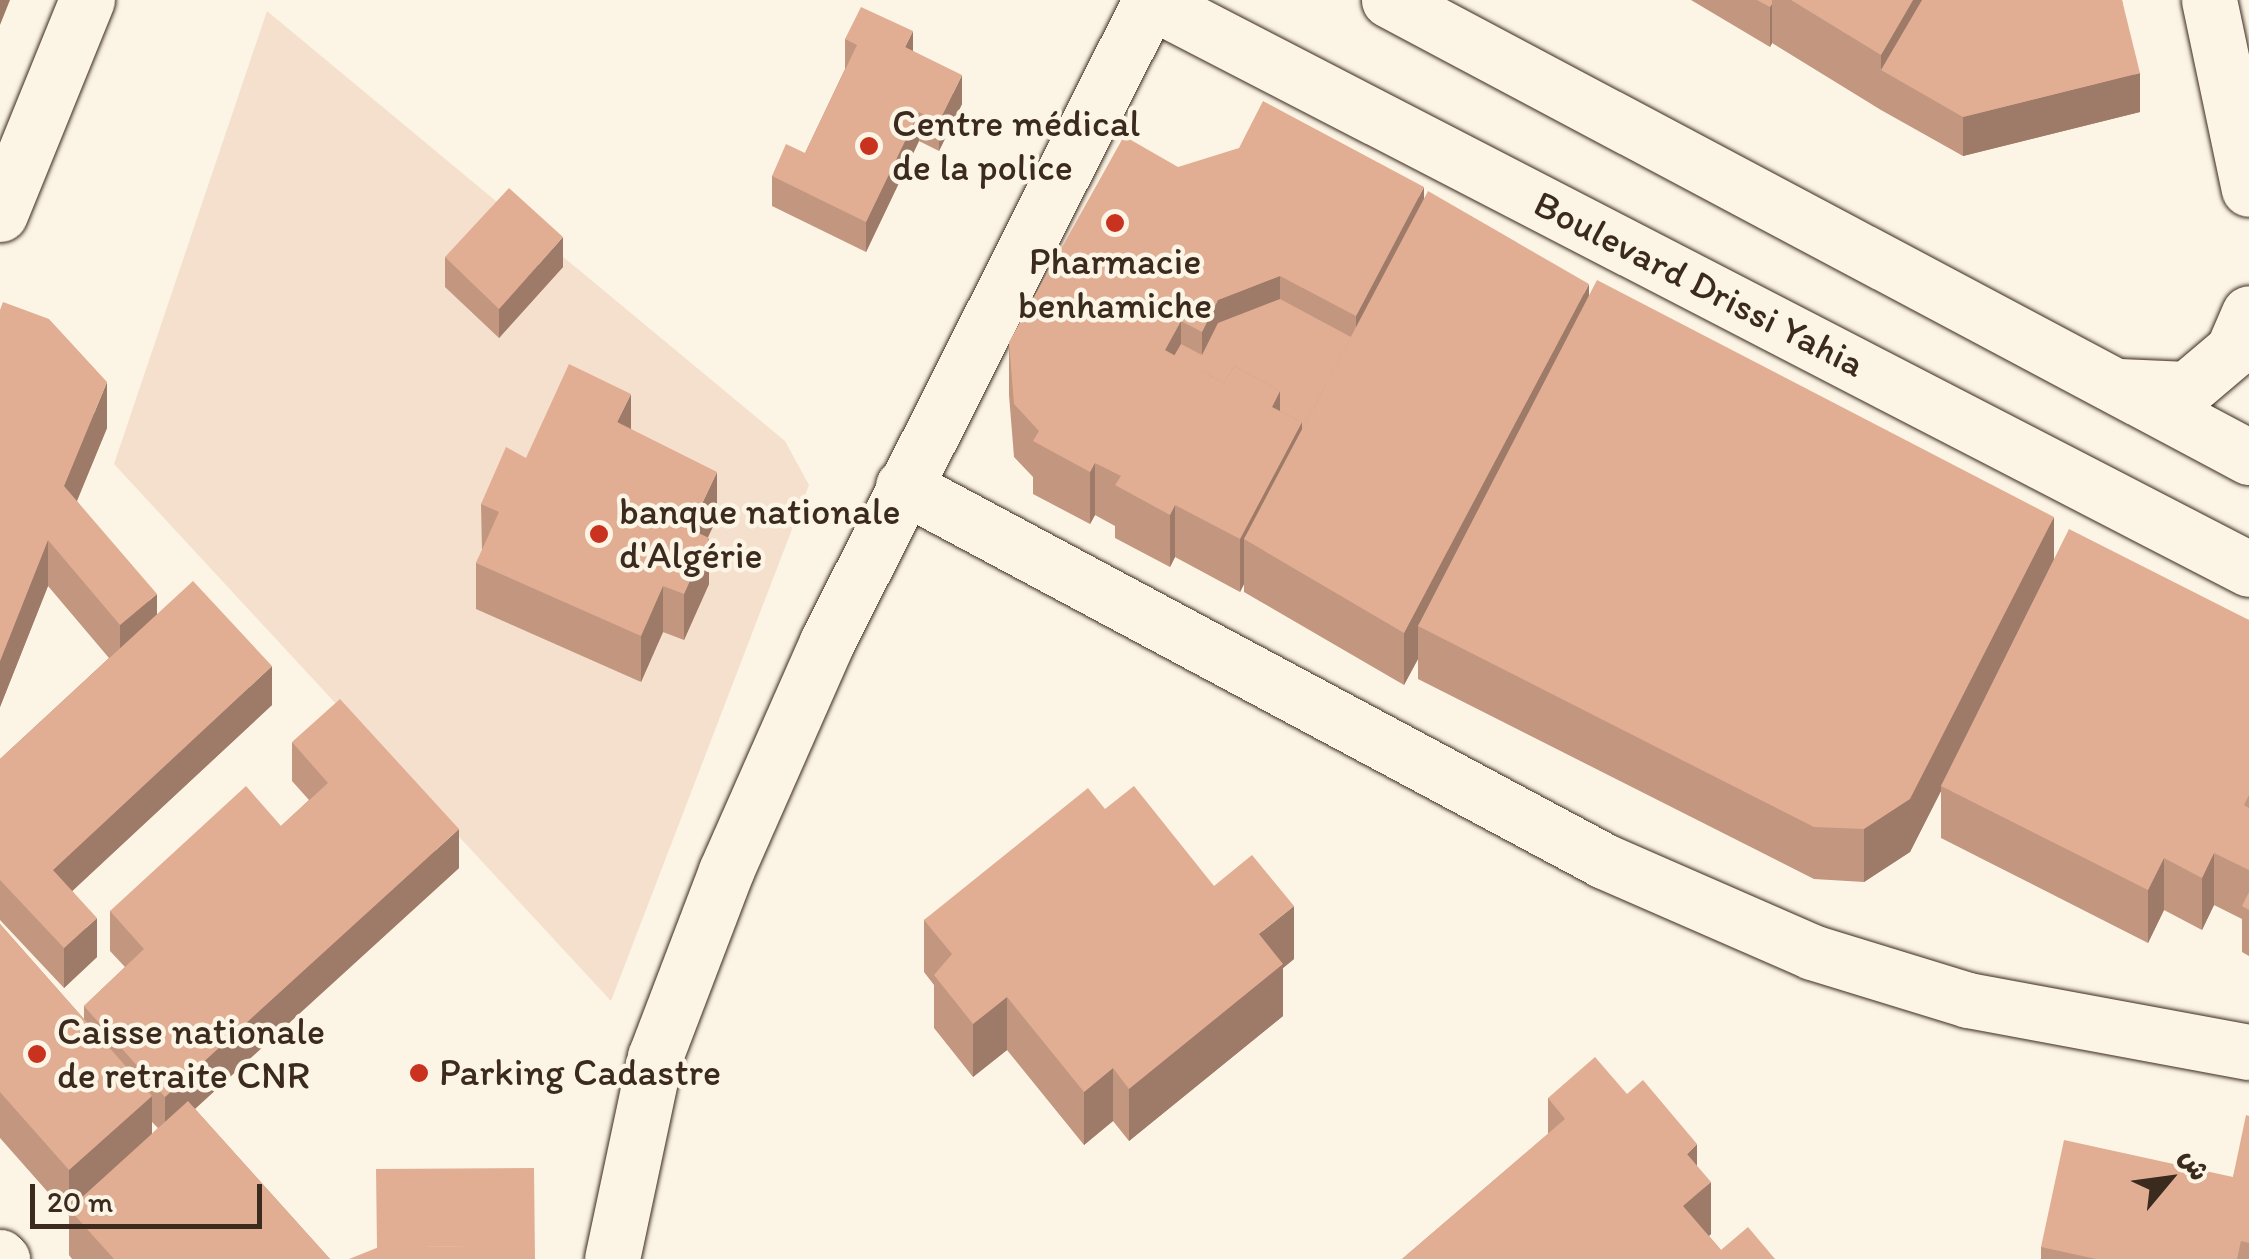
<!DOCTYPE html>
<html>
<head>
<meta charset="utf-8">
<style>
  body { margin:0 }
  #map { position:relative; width:2249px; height:1259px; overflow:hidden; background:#fcf5e5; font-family:Itim,"Playpen Sans Arabic",sans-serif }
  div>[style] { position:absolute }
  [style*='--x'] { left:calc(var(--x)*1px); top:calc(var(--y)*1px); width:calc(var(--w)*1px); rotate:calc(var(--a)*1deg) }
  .built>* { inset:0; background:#f4e0cd }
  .roads { filter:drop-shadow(0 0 2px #3b2a1e) drop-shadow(0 0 2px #3b2a1e) }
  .street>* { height:55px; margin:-27.5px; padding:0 27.5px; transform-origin:27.5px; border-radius:27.5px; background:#fcf5e5 }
  .secondary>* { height:55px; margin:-27.5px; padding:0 27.5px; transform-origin:27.5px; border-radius:27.5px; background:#fcf5e5 }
  .wall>* { inset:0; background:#c2967f }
  .shaded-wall>* { inset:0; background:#9e7a68 }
  .building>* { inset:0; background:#e1ae94 }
  .dots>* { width:28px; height:28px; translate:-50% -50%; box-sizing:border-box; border:5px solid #fcf5e5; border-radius:50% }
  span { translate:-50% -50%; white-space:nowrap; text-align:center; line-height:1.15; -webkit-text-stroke:9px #fcf5e5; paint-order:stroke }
  .poi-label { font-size:38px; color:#3b2a1e }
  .left { translate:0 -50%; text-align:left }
  .street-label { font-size:38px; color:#3b2a1e }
  .north { position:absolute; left:2119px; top:1129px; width:100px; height:100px; -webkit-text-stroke:8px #fcf5e5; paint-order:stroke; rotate:61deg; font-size:28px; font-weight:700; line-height:40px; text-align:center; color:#3b2a1e }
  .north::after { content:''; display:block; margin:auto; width:35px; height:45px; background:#3b2a1e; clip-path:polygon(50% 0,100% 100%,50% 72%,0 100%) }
  .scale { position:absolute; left:30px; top:1184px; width:232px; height:45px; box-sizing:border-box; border:5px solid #3b2a1e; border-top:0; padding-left:12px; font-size:30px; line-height:35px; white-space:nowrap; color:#3b2a1e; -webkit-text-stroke:8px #fcf5e5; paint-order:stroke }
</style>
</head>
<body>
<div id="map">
  <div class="built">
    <i style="clip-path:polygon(267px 11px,785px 441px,809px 485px,611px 1001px,114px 464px)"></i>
  </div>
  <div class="roads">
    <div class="street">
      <i style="--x:2209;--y:0;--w:193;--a:78.1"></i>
      <i style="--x:0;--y:214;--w:231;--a:-67.9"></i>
      <i style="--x:2119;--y:386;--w:68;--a:2.5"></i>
      <i style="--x:2187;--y:389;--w:60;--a:-40.3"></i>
      <i style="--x:2233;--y:350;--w:40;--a:-66.6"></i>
      <i style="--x:903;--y:486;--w:795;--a:28.14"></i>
      <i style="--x:1604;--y:861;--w:227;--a:23.6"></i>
      <i style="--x:1812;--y:952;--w:163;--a:17.1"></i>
      <i style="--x:1968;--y:1000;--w:286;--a:10.5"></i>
      <i style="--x:0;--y:1257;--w:3;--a:45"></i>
      <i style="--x:612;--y:1259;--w:207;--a:-78"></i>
      <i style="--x:655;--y:1057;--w:199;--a:-69.1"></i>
      <i style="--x:726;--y:871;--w:250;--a:-66.2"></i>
      <i style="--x:827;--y:642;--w:718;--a:-63.26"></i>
    </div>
    <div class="secondary">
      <i style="--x:1148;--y:0;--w:1239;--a:27.33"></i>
      <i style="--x:1389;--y:0;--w:974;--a:27.99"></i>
    </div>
  </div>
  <div class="wall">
    <i style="clip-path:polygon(1691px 0,2122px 0,2140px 112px,1963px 156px,1881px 110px,1772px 43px,1770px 47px)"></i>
    <i style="clip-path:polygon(845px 39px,913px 51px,962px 104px,939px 151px,919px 141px,866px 252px,772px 206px,772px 176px,805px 153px,845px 69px)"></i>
    <i style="clip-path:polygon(1178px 167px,1424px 198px,1589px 297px,2054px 560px,2249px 620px,2249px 956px,2242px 952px,2242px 919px,2214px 905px,2202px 930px,2164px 910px,2148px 943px,1941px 838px,1941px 791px,1910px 852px,1864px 882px,1814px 879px,1418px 679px,1418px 659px,1404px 685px,1244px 592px,1244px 584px,1240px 592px,1175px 557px,1170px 567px,1115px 538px,1115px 526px,1095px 515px,1090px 524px,1033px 494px,1033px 477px,1014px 457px,1009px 395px,1009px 342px)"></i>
    <i style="clip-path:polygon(445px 257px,563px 267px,499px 338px,445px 287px)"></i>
    <i style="clip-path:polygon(0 310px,107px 428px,77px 501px,157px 614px,272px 705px,72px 891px,97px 957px,64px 988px,0 920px,0 759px,109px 658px,48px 586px,0 707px)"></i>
    <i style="clip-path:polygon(631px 429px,717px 518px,708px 537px,709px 584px,684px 640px,663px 632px,641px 682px,476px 609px,476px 563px,482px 551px,481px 504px,526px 458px)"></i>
    <i style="clip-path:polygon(evenodd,292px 742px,459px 868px,195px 1109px,330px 1259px,72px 1259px,69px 1255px,69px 1216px,0 1138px,0 924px,84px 1019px,84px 1006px,125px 967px,110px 951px,110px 911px,281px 826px,309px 800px,292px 781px,292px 742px,152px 1122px,158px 1128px,152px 1134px,152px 1122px)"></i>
    <i style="clip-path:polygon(1105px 809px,1214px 886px,1294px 959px,1283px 968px,1283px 1016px,1129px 1141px,1113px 1121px,1084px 1145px,1007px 1050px,973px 1077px,934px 1028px,934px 985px,924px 972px,924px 920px)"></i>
    <i style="clip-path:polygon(1627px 1094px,1697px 1166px,1711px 1234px,1709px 1236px,1721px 1250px,1402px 1259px,1548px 1134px,1548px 1098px)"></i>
    <i style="clip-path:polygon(2249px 1116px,2249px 1259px,2041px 1259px,2041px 1247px,2233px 1177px)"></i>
  </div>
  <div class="shaded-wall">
    <i style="clip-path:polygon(0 0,10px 0,0 25px)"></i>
    <i style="clip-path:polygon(1913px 0,1944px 0,1881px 70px,1881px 55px)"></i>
    <i style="clip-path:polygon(1772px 4px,1772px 43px,1770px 47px,1770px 7px)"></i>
    <i style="clip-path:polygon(913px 31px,913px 61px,905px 47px)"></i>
    <i style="clip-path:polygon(2140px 73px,2140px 112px,1963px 156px,1963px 117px)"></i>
    <i style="clip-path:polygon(962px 75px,962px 104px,939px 151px,939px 122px)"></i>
    <i style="clip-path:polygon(919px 112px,919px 141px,866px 252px,866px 222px)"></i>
    <i style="clip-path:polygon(1424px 187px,1424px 240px,1244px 539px,1244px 584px,1240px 592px,1240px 539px,1302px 422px,1356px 339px,1356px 316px)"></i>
    <i style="clip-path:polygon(563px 237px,563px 267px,499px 338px,499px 309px)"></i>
    <i style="clip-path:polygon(1280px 276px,1280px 328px,1202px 385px,1202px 332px,1218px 300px)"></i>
    <i style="clip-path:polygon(1589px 284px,1589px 336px,1418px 626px,1418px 659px,1404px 685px,1404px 633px)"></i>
    <i style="clip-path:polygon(1181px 321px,1181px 374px,1165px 350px)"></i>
    <i style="clip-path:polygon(107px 382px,107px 428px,64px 532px,64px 486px)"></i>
    <i style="clip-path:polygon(1280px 391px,1280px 434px,1272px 407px)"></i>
    <i style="clip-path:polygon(631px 394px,631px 440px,617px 422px)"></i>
    <i style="clip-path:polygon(1095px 463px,1095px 515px,1090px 524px,1090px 472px)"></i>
    <i style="clip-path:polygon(717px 472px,717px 518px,690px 575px,690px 529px)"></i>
    <i style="clip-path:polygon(1175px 505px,1175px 557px,1170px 567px,1170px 515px)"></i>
    <i style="clip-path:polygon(2054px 517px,2054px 570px,1941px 786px,1941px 791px,1910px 852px,1864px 882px,1864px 829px)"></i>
    <i style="clip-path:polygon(709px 538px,709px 584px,684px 640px,684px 594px)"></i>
    <i style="clip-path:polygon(48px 540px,48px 586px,0 707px,0 661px)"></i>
    <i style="clip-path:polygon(663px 586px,663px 632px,641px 682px,641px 636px)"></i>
    <i style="clip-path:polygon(157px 594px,157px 640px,120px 671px,120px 625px)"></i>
    <i style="clip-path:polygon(272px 666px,272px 705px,53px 909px,53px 870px)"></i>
    <i style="clip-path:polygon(459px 829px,459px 868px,165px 1136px,165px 1097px)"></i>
    <i style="clip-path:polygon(2214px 853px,2214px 905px,2202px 930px,2202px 878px)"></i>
    <i style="clip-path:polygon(2164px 858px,2164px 910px,2148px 943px,2148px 890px)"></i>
    <i style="clip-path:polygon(1294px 906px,1294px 959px,1283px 968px,1283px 1016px,1129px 1141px,1129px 1089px,1259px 934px)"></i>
    <i style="clip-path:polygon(97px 918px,97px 957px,64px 988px,64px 948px)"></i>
    <i style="clip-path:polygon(1007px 997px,1007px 1050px,973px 1077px,973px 1024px)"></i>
    <i style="clip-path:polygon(1113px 1068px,1113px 1121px,1084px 1145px,1084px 1092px)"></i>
    <i style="clip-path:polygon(152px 1096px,152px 1142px,69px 1210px,69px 1170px)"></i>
    <i style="clip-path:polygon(1697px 1144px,1697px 1193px,1711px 1182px,1711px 1234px,1683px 1258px,1683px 1206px,1687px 1154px)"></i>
  </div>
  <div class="building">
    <i style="clip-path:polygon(1757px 0,1772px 0,1772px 4px,1770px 7px)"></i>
    <i style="clip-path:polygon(1791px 0,1913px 0,1881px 55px)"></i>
    <i style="clip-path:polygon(1922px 0,2122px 0,2140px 73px,1963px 117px,1881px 70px)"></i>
    <i style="clip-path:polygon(861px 7px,913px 31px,905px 47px,962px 75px,939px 122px,919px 112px,866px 222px,772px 176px,786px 144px,805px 153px,857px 45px,845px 39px)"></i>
    <i style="clip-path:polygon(1263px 101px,1424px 187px,1356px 316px,1280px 276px,1218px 300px,1202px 332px,1181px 321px,1165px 350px,1224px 383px,1234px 366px,1280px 391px,1272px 407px,1302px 422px,1240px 539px,1175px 505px,1170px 515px,1115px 485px,1121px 476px,1095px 463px,1090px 472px,1033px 441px,1039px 431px,1014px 404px,1009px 342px,1124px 136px,1178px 167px,1239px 148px)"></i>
    <i style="clip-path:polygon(509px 188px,563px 237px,499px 309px,445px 257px)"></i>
    <i style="clip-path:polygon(1428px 191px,1589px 284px,1404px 633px,1244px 539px)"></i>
    <i style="clip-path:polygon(1597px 280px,2054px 517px,1910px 799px,1864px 829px,1814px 827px,1418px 626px)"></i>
    <i style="clip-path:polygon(1280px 299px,1351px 337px,1302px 430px,1302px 422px,1280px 411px,1280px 391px,1234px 366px,1224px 383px,1174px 356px,1181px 344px,1202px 355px,1218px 323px)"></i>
    <i style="clip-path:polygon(3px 302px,49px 319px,107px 382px,64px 486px,157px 594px,120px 625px,48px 540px,0 661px,0 310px)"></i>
    <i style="clip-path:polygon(569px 364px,631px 394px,617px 422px,717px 472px,690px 529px,709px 538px,684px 594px,663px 586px,641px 636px,476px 563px,499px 512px,481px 504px,506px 447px,526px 458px)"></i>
    <i style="clip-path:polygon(2069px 529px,2249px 620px,2249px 795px,2244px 805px,2249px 808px,2249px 870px,2214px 853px,2202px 878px,2164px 858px,2148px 890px,1941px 786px)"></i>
    <i style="clip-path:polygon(193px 581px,272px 666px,53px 870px,97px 918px,64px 948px,0 880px,0 759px)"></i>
    <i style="clip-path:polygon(340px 699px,459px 829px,165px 1097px,84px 1006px,144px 949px,110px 911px,246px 786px,281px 826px,328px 783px,292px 742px)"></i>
    <i style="clip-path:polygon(1134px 786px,1214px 886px,1252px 855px,1294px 906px,1259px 934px,1283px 964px,1129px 1089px,1113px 1068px,1084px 1092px,1007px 997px,973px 1024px,934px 975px,952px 954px,924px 920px,1088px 788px,1105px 809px)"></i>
    <i style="clip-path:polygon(2249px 892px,2249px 910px,2242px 906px)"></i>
    <i style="clip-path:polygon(0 924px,152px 1096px,69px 1170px,0 1092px)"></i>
    <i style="clip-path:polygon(1595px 1057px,1627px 1094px,1643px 1080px,1697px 1144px,1687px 1154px,1711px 1182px,1683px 1206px,1721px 1250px,1748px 1227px,1775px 1259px,1402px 1259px,1565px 1119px,1548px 1098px)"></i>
    <i style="clip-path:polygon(188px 1101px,330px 1259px,114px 1259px,69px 1209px)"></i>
    <i style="clip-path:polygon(2246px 1115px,2249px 1116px,2249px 1243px,2241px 1241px,2237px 1259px,2096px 1259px,2041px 1247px,2064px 1140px,2233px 1177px)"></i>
    <i style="clip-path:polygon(534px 1168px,535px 1259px,470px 1259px,470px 1246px,377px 1248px,376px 1169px)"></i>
    <i style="clip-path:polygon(470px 1246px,470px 1259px,349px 1259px,379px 1247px)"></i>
  </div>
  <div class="dots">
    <i style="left:869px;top:146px;background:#c8321e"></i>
    <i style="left:1115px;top:223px;background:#c8321e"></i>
    <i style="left:599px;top:534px;background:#c8321e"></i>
    <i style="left:37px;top:1054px;background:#c8321e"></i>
    <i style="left:419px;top:1073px;background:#c8321e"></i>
  </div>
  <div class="poi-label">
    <span class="left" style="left:892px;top:146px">Centre médical<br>de la police</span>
    <span style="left:1115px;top:284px">Pharmacie<br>benhamiche</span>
    <span class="left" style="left:619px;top:534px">banque nationale<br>d'Algérie</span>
    <span class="left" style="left:57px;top:1054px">Caisse nationale<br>de retraite CNR</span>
    <span class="left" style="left:439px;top:1073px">Parking Cadastre</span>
  </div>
  <div class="street-label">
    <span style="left:1699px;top:284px;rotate:27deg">Boulevard Drissi Yahia</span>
  </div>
  <div class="north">ش</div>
  <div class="scale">20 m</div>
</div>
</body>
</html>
